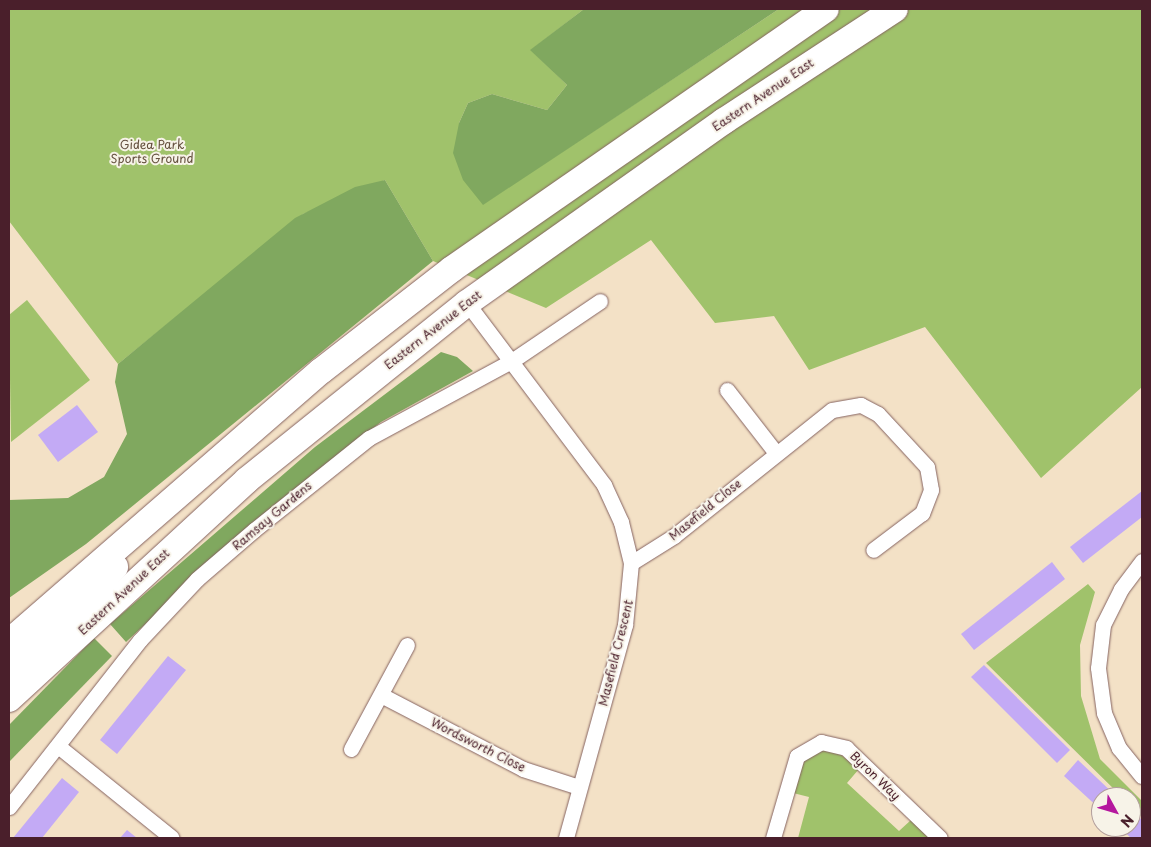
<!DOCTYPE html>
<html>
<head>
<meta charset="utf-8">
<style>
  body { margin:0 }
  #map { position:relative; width:1151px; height:847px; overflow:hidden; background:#f3e1c6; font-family:"Playpen Sans",sans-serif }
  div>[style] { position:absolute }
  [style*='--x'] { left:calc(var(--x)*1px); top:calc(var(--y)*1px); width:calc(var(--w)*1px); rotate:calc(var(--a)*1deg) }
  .green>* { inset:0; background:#a0c26b }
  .forest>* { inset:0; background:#80a85f }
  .building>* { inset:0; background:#c3aaf5 }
  .roads { filter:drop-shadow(0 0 1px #856361) drop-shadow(0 0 1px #856361) }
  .street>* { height:15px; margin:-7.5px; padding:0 7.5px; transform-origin:7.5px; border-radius:7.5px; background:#fff }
  .highway>* { height:26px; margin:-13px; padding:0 13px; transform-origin:13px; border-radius:13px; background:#fff }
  span { translate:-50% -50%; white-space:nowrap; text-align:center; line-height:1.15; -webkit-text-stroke:4px #f7f3e8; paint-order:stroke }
  .street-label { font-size:12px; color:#4a1f2b }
  .park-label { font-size:12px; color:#64503e }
  .frame { position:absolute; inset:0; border:10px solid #4a1f2b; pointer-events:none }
  .north { position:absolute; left:1091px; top:787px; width:50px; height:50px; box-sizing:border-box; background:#f7f3e8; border:1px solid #b29e9c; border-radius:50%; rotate:129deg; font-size:14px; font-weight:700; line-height:20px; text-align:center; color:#4a1f2b }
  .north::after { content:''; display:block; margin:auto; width:18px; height:22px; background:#b5179e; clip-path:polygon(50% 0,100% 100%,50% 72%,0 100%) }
</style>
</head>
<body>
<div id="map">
  <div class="green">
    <i style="clip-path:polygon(9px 9px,584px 9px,531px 50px,567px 85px,547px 110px,492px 94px,468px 103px,459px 123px,483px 204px,779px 9px,1142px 9px,1142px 387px,1041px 478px,925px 327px,809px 370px,774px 316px,715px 323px,651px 240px,546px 308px,433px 261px,385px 180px,303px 214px,118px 364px,9px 221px)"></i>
    <i style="clip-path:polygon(27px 300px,90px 380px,11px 442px,9px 315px)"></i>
    <i style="clip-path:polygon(1088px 584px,1095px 592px,1080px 645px,1081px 696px,1100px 759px,1142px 801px,1142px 817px,1131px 806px,1131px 797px,1122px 797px,986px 663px)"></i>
    <i style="clip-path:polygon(825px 749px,836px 751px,859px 769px,847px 783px,899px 831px,911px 820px,931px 838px,798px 838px,809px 797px,793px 793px,800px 770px,806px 758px)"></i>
  </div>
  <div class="forest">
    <i style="clip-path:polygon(584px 9px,779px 9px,483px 205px,463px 180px,453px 153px,459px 123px,468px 103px,492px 94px,547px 110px,567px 85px,530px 50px)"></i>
    <i style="clip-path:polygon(385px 180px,433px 261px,86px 544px,9px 598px,9px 500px,68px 498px,104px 477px,127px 434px,115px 382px,118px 364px,295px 218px,355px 187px)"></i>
    <i style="clip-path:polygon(441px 352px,457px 357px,473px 371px,381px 422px,274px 505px,126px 642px,110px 624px,315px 447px)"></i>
    <i style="clip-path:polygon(94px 638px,112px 656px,9px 762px,9px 725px)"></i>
  </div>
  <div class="building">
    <i style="clip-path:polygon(77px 405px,98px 432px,58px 462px,38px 435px)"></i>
    <i style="clip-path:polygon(1142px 491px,1142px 517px,1083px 563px,1070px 547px)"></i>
    <i style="clip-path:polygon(1052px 562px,1065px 579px,974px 650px,961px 634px)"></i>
    <i style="clip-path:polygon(168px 656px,186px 670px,117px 754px,100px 740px)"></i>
    <i style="clip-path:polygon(984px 665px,1070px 750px,1057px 763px,971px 677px)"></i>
    <i style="clip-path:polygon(1078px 760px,1117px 797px,1101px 797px,1101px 810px,1064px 776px)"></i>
    <i style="clip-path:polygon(62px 778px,79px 792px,42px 838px,13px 838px)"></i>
    <i style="clip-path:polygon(1131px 810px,1142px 820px,1142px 838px,1131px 838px,1119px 827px,1131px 827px)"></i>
    <i style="clip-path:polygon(127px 830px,137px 838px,120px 838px)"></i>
  </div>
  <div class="roads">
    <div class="street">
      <i style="--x:467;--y:303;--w:228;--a:53"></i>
      <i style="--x:604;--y:485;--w:41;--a:65.3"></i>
      <i style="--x:621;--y:522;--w:42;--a:76.3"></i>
      <i style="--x:631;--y:563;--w:62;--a:95.5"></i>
      <i style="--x:625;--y:625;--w:221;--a:105.5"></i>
      <i style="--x:727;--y:390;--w:80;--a:52.1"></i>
      <i style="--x:1142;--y:561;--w:35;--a:127"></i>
      <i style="--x:1121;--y:589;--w:40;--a:116.6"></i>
      <i style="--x:1103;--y:625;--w:43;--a:96.6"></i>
      <i style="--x:1098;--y:668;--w:45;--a:82.4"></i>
      <i style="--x:1104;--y:713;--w:38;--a:67"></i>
      <i style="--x:1119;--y:748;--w:36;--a:51"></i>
      <i style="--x:631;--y:563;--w:51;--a:-32.1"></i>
      <i style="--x:674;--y:536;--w:202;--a:-38.6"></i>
      <i style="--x:832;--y:410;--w:29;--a:-10"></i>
      <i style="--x:861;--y:405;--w:19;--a:28"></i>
      <i style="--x:878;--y:414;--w:72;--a:47.2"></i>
      <i style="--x:927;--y:467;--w:23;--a:80"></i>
      <i style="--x:931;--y:490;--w:25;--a:111"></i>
      <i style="--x:922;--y:513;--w:61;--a:142.9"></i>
      <i style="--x:381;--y:695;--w:160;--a:27.5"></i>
      <i style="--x:523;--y:769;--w:59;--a:17.8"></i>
      <i style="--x:58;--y:746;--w:146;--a:38.9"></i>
      <i style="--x:351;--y:749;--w:118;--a:-61.7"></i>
      <i style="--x:9;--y:807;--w:212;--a:-51.9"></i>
      <i style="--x:140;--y:640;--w:83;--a:-46.9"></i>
      <i style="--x:197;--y:579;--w:75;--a:-40.7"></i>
      <i style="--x:254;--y:530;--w:147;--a:-38.7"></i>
      <i style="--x:369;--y:438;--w:164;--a:-28.4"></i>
      <i style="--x:513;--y:360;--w:105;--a:-34.1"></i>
      <i style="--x:773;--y:838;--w:85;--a:-73.7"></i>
      <i style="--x:797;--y:756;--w:28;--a:-30"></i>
      <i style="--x:821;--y:742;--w:26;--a:13"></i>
      <i style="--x:846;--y:748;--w:130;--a:43.8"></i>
    </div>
    <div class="highway">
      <i style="--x:9;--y:642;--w:413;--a:-41"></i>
      <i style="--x:321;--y:371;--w:166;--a:-37.9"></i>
      <i style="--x:452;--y:269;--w:455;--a:-34.8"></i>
      <i style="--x:9;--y:670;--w:148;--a:-44.2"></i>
      <i style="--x:9;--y:699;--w:323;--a:-42.6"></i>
      <i style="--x:247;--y:480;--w:282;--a:-38.8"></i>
      <i style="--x:467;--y:303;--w:315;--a:-35.3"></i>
      <i style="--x:724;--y:121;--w:204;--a:-33.2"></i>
    </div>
  </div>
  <div class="street-label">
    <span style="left:763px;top:95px;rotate:-34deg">Eastern Avenue East</span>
    <span style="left:433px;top:330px;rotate:-38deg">Eastern Avenue East</span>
    <span style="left:705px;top:510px;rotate:-39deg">Masefield Close</span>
    <span style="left:272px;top:516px;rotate:-40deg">Ramsay Gardens</span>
    <span style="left:124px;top:592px;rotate:-43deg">Eastern Avenue East</span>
    <span style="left:616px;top:653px;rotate:-76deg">Masefield Crescent</span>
    <span style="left:478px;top:745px;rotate:27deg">Wordsworth Close</span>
    <span style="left:875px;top:776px;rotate:44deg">Byron Way</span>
  </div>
  <div class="park-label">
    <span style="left:152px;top:152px">Gidea Park<br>Sports Ground</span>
  </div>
  <div class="frame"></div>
  <div class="north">N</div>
</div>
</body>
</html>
